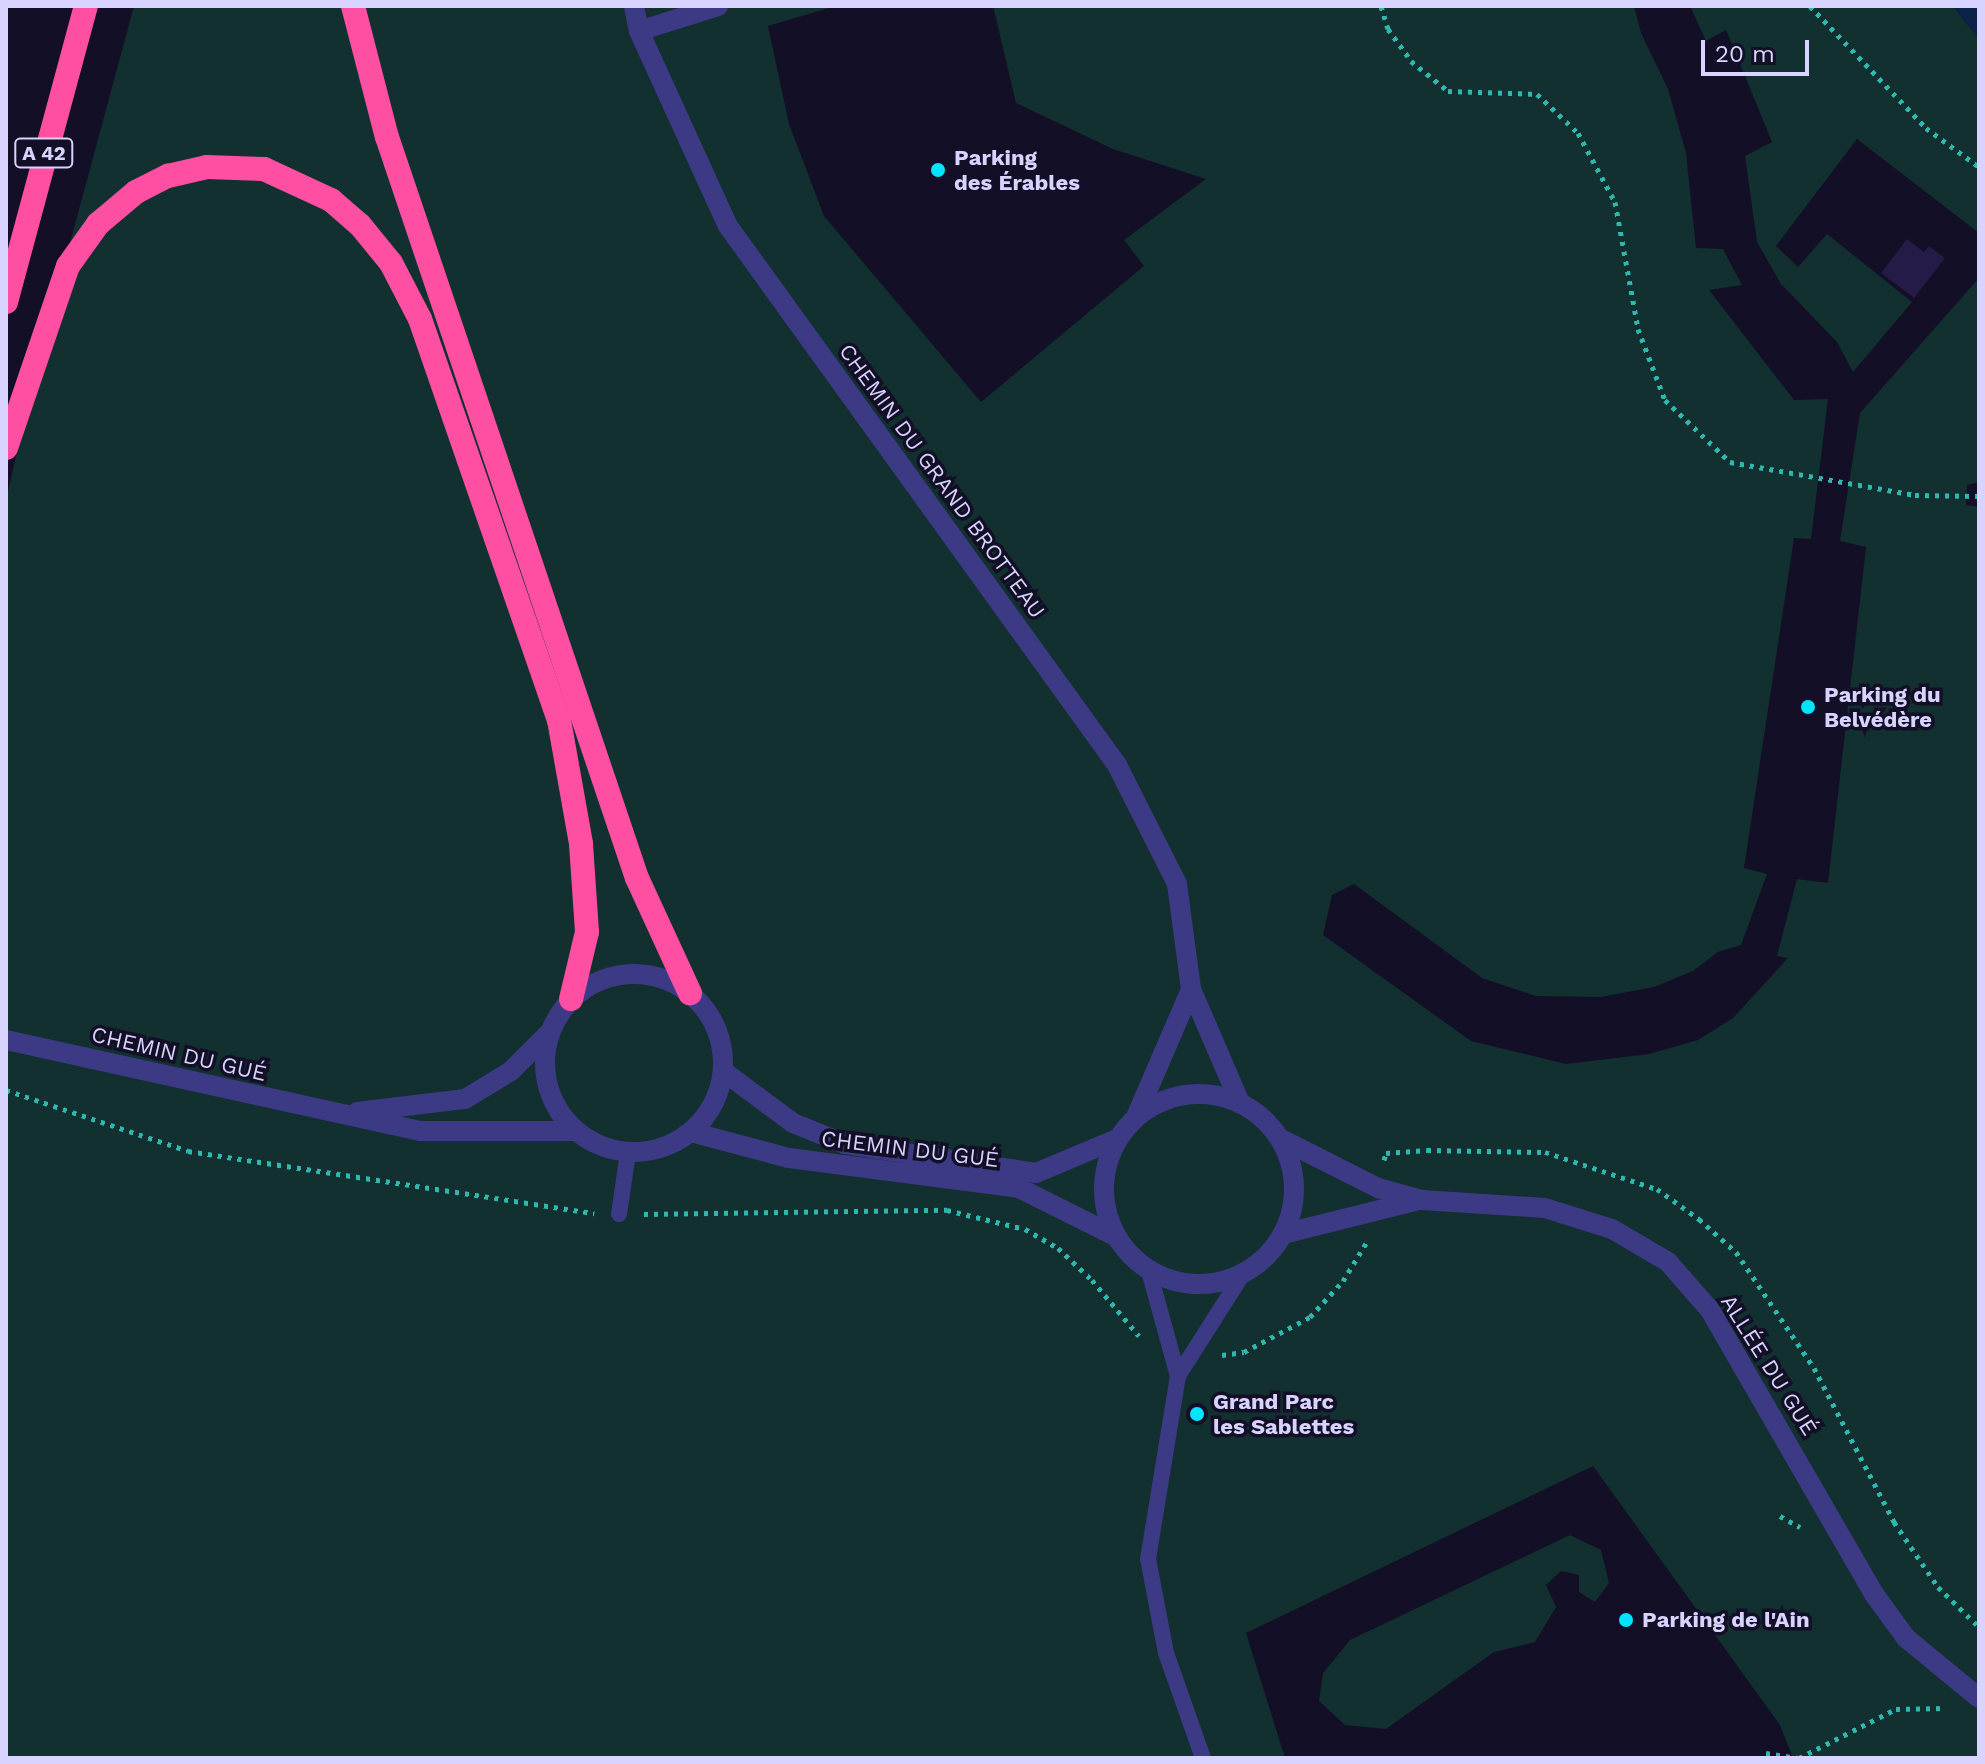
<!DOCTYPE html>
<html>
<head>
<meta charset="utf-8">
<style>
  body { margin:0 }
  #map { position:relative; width:1985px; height:1764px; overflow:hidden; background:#130f26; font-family:"Work Sans",sans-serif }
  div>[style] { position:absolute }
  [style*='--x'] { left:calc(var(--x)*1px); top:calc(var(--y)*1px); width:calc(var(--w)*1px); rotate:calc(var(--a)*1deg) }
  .green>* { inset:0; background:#12302f }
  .water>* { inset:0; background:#0c2248 }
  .building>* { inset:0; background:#241b47 }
  .path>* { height:5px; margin-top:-2.5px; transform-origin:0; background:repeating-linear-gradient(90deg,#2fb8b0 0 4px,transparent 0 10px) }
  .service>* { height:16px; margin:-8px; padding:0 8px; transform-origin:8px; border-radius:8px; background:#3d3a85 }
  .minor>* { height:20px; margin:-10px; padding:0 10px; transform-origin:10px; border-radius:10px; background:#3d3a85 }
  .tertiary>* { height:20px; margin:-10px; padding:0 10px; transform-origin:10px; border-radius:10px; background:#3d3a85 }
  .tertiary>.ring { margin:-10px; padding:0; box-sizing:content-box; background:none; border:20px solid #3d3a85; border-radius:50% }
  .motorway>* { height:24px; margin:-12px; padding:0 12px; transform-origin:12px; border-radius:12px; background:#ff4fa3 }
  .dots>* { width:22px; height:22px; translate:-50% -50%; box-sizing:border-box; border:4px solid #130f26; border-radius:50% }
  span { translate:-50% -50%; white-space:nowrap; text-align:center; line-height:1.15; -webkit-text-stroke:7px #130f26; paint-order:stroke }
  .shield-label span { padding:2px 6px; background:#130f26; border:2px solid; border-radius:6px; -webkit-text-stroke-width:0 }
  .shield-label { font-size:20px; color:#d9d4ff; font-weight:700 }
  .poi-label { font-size:22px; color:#d9d4ff; font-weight:700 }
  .left { translate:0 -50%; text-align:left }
  .street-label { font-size:22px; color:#d9d4ff }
  .frame { position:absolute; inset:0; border:8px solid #d9d4ff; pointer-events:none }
  .scale { position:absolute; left:1701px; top:40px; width:108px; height:36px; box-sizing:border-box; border:4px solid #d9d4ff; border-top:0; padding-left:10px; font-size:24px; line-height:28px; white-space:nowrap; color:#d9d4ff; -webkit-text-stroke:6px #130f26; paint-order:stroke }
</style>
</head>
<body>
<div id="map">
  <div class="green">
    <i style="clip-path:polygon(134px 6px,836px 6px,768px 26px,789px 124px,824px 216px,981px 402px,1144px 266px,1124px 240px,1206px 179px,1113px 149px,1016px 103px,993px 6px,1634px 6px,1641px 33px,1668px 89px,1686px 153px,1696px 248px,1723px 249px,1742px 285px,1709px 290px,1794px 400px,1828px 399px,1811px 539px,1794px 538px,1744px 868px,1767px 874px,1741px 945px,1718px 952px,1693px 971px,1654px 987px,1601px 997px,1536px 996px,1482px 978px,1354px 884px,1332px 895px,1323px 935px,1471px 1041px,1566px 1064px,1649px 1054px,1698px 1040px,1733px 1018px,1788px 958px,1777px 956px,1797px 879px,1828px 883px,1866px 547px,1840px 541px,1860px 413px,1979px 278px,1979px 482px,1967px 485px,1966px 505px,1979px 507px,1979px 1758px,1793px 1758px,1780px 1725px,1593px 1466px,1246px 1633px,1285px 1758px,6px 1758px,6px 500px,37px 365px)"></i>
    <i style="clip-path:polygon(1690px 6px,1953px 6px,1979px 39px,1979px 233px,1857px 139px,1776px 246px,1798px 267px,1827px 234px,1912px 302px,1853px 372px,1837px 342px,1781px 284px,1757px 242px,1745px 156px,1772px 142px,1726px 30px,1706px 41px)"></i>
    <i style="clip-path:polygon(1570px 1535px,1601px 1550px,1609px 1583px,1595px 1602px,1579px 1592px,1579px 1575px,1561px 1571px,1546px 1585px,1556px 1607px,1535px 1642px,1494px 1652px,1386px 1729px,1345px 1725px,1319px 1701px,1323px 1673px,1350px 1640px)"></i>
  </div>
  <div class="water">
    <i style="clip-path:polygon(1953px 6px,1979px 6px,1979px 39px)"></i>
  </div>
  <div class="building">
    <i style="clip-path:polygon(1907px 239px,1924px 252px,1929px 246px,1945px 258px,1914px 298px,1881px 273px)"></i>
  </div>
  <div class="path">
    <i style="--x:1381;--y:6;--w:24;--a:73"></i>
    <i style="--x:1388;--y:29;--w:39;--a:54"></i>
    <i style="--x:1411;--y:61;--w:48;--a:39"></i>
    <i style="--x:1448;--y:91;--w:89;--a:1.9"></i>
    <i style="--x:1537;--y:94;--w:57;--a:43.6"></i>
    <i style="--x:1578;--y:133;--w:78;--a:61.8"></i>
    <i style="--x:1615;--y:202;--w:129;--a:79.7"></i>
    <i style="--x:1638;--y:329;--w:76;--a:69.2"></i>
    <i style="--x:1665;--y:400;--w:90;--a:43.6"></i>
    <i style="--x:1730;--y:462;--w:188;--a:10.1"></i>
    <i style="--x:1915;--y:495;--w:64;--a:0.9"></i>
    <i style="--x:1810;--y:6;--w:168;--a:46.4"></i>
    <i style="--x:1926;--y:128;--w:66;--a:36.3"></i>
    <i style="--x:6;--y:1090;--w:192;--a:18.5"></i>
    <i style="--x:188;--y:1151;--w:411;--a:8.7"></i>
    <i style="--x:1384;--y:1160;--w:7;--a:-74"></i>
    <i style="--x:1386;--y:1153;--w:41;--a:-4.2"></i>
    <i style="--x:1427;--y:1150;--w:118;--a:1"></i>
    <i style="--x:1545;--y:1152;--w:118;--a:18.3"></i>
    <i style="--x:1657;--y:1189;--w:52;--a:35.5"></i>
    <i style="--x:1699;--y:1219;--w:50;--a:41.7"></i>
    <i style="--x:1736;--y:1252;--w:140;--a:56.1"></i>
    <i style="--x:1814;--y:1368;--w:174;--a:62.5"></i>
    <i style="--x:1894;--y:1522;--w:78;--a:55.9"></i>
    <i style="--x:1938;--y:1587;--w:57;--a:44.3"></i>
    <i style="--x:644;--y:1214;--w:303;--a:-0.8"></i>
    <i style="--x:947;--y:1210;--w:80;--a:13.7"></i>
    <i style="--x:1025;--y:1229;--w:38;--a:30"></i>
    <i style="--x:1058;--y:1248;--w:47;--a:43.3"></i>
    <i style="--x:1092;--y:1280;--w:73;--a:50"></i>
    <i style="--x:1222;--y:1355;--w:22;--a:-8"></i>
    <i style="--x:1244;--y:1352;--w:75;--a:-27.9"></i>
    <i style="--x:1310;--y:1317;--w:49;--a:-47.5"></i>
    <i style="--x:1343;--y:1281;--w:48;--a:-58.6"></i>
    <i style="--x:1780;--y:1516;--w:23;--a:29"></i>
    <i style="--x:1766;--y:1753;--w:33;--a:9"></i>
    <i style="--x:1799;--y:1758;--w:109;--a:-26.8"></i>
    <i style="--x:1896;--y:1709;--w:50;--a:-1.1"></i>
  </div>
  <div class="service">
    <i style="--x:619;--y:1214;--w:63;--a:-81.7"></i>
    <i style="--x:1149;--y:1271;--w:109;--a:74.6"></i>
    <i style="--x:1203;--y:1758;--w:111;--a:-109.4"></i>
    <i style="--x:1166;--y:1653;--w:96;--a:-100.8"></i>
    <i style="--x:1148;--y:1559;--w:185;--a:-80.7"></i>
    <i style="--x:1178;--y:1376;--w:120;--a:-57.6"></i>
  </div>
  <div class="minor">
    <i style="--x:634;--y:6;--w:25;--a:79"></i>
    <i style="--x:639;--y:31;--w:214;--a:65.5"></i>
    <i style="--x:728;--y:226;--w:665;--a:54.18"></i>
    <i style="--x:1117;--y:765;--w:133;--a:63.2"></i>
    <i style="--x:1177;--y:884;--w:106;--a:82.4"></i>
    <i style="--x:1191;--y:989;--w:124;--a:66.7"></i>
    <i style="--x:639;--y:31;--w:83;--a:-17.6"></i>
    <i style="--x:1136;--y:1117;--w:139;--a:-66.7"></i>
  </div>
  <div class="tertiary">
    <i class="ring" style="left:545px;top:974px;width:158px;height:158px"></i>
    <i style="--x:6;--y:1040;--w:424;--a:12.4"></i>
    <i style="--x:420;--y:1131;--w:156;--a:0"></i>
    <i style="--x:723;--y:1071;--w:87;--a:36.6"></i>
    <i style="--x:793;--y:1123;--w:56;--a:22"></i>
    <i style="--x:845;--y:1144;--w:193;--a:8.6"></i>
    <i style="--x:1036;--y:1173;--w:88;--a:-22.8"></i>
    <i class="ring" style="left:1104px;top:1094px;width:170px;height:170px"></i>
    <i style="--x:357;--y:1112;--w:109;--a:-6.9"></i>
    <i style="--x:465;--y:1099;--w:54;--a:-31.3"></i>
    <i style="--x:511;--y:1071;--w:54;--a:-45"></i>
    <i style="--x:691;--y:1132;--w:101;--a:14.9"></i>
    <i style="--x:789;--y:1158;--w:232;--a:7.4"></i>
    <i style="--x:1019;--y:1188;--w:107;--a:26.6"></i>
    <i style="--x:1281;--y:1139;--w:109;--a:26.8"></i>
    <i style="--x:1378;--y:1188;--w:46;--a:15.3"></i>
    <i style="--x:1422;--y:1200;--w:123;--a:3.7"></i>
    <i style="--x:1545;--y:1208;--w:70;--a:17.4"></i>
    <i style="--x:1612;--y:1229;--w:65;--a:30.5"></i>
    <i style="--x:1668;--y:1262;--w:64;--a:48.8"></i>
    <i style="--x:1710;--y:1310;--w:328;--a:60"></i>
    <i style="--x:1874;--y:1594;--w:54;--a:54"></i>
    <i style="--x:1906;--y:1638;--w:94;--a:39.4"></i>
    <i style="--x:1283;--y:1234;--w:136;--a:-14"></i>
  </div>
  <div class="motorway">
    <i style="--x:353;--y:6;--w:135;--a:75.5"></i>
    <i style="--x:387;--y:137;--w:782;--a:71.36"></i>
    <i style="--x:637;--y:878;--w:127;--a:65.3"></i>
    <i style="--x:6;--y:302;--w:307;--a:-74.9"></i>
    <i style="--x:6;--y:448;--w:192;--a:-71.2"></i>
    <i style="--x:68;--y:266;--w:52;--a:-54.5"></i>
    <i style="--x:98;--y:224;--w:50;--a:-40.1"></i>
    <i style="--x:136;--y:192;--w:36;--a:-27"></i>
    <i style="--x:168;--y:176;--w:40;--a:-13"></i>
    <i style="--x:207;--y:167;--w:57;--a:2"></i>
    <i style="--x:264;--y:169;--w:74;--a:24.8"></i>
    <i style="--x:331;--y:200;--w:38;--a:41"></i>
    <i style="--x:360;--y:225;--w:49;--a:50.8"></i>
    <i style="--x:391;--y:263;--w:63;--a:62.6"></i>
    <i style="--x:420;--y:319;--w:424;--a:70.9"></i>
    <i style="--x:559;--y:720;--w:126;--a:79.9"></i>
    <i style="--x:581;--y:844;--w:88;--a:86.1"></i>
    <i style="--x:587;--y:932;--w:69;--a:103.4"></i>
  </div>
  <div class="dots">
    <i style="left:938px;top:170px;background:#00e5ff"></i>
    <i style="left:1808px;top:707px;background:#00e5ff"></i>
    <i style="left:1197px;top:1414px;background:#00e5ff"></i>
    <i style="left:1626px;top:1620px;background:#00e5ff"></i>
  </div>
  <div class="shield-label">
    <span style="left:44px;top:153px">A 42</span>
  </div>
  <div class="poi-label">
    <span class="left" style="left:954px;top:170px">Parking<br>des Érables</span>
    <span class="left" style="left:1824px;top:707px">Parking du<br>Belvédère</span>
    <span class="left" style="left:1213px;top:1414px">Grand Parc<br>les Sablettes</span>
    <span class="left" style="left:1642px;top:1620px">Parking de l'Ain</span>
  </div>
  <div class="street-label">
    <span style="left:942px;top:481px;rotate:54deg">CHEMIN DU GRAND BROTTEAU</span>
    <span style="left:179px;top:1054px;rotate:13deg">CHEMIN DU GUÉ</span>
    <span style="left:910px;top:1149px;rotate:7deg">CHEMIN DU GUÉ</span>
    <span style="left:1769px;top:1365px;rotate:58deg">ALLÉE DU GUÉ</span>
  </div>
  <div class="frame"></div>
  <div class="scale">20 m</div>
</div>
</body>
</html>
